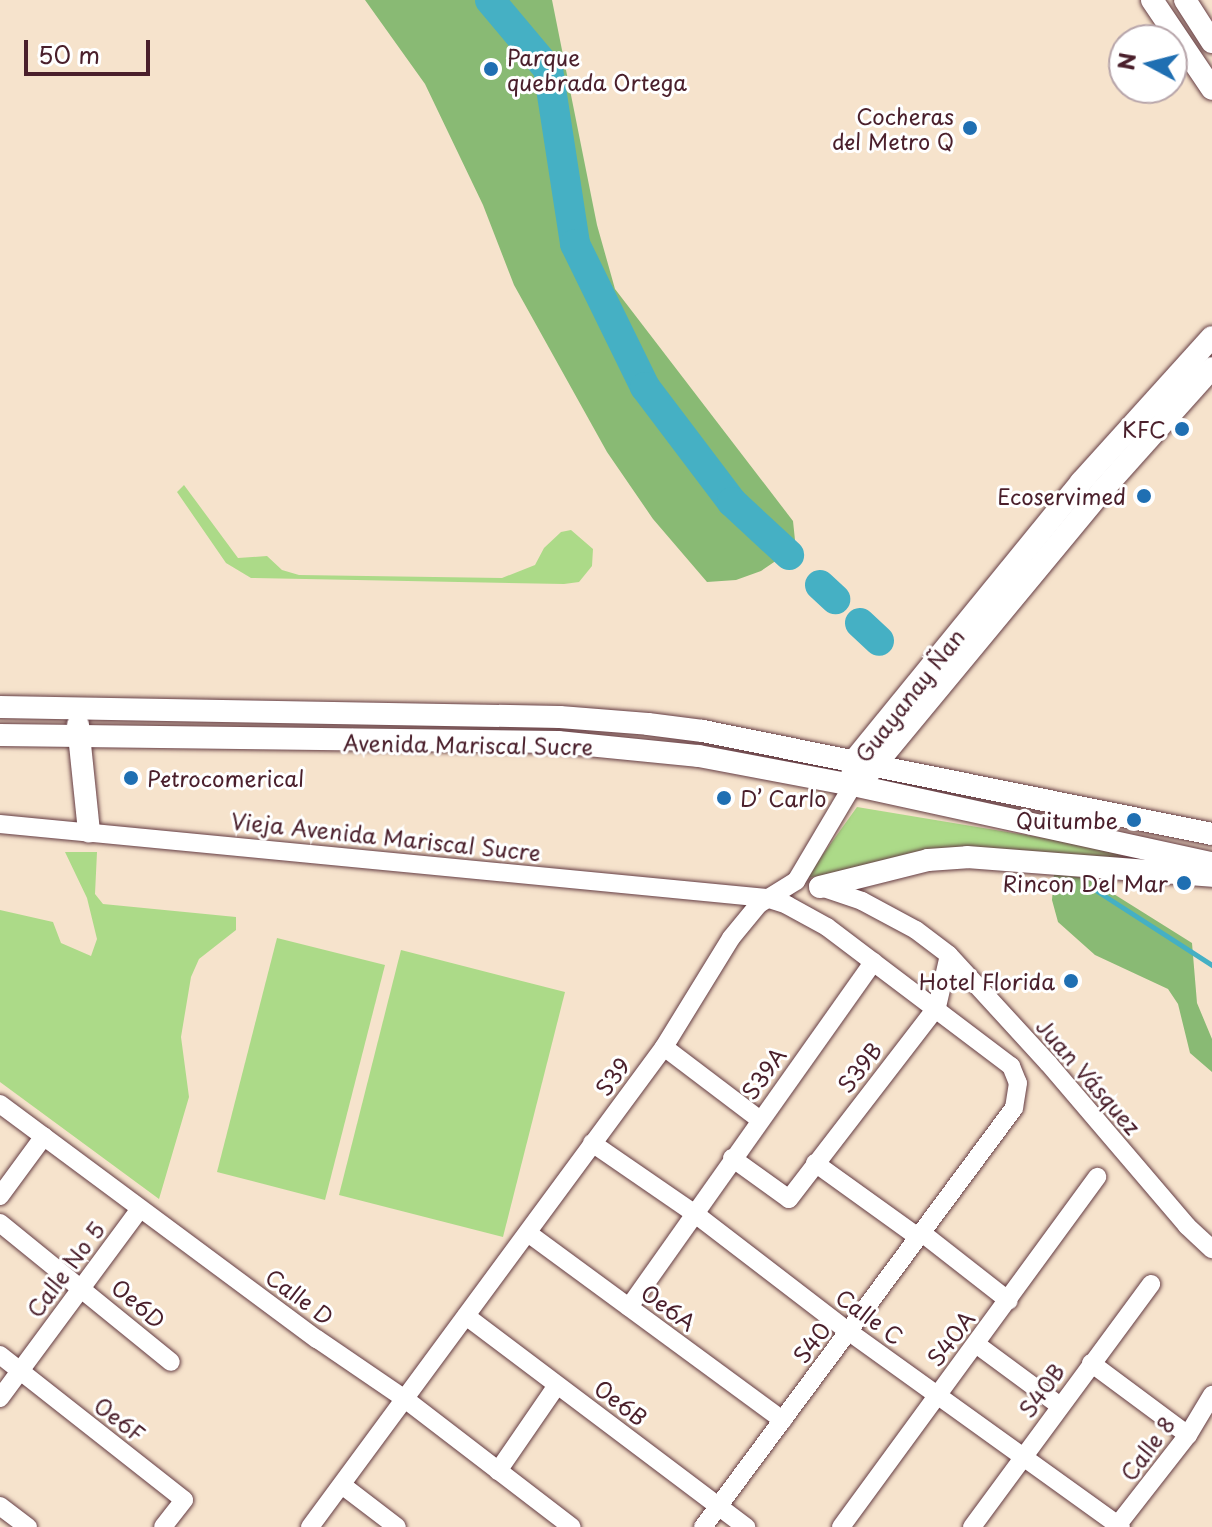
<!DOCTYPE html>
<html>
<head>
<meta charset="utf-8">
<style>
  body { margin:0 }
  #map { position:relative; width:1212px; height:1527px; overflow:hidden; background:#f6e3cc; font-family:"Playpen Sans",sans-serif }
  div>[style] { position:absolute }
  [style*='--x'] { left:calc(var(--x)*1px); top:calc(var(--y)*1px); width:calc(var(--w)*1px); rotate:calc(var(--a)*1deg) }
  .green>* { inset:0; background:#acda88 }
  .forest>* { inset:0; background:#89ba74 }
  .stream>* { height:5px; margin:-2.5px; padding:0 2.5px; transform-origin:2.5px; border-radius:2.5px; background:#45b0c4 }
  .river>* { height:30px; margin:-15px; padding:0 15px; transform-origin:15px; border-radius:15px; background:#45b0c4 }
  .roads { filter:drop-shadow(0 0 2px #643c43) drop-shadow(0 0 2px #643c43) }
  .minor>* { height:18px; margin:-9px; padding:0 9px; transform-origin:9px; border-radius:9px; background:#fff }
  .major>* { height:22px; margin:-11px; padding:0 11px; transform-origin:11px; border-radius:11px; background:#fff }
  .dots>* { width:22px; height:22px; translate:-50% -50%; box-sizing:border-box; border:4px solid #fff; border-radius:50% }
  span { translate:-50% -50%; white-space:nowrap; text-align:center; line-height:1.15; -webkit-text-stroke:6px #fff; paint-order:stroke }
  .poi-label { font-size:22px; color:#4a1f2b }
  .left { translate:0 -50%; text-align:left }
  .right { translate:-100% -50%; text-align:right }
  .street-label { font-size:22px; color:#4a1f2b }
  .north { position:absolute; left:1108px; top:24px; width:80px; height:80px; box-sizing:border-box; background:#fff; border:2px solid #b7a5aa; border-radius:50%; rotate:277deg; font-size:22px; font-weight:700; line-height:32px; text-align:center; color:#4a1f2b }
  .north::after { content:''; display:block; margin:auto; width:28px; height:36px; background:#1f6fb2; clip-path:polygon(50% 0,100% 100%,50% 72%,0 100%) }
  .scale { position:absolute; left:24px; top:40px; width:126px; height:36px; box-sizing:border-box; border:4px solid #4a1f2b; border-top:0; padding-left:10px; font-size:24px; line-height:28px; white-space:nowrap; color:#4a1f2b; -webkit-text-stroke:6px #fff; paint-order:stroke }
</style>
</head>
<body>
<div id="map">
  <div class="green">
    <i style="clip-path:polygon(184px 485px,238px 558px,267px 556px,282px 570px,299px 575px,502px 578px,535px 565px,544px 548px,561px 532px,571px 530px,593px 549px,592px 566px,579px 582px,564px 584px,251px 578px,226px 563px,177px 492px)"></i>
    <i style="clip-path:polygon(857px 807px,1123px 851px,1116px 866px,877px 866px,806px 878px)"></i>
    <i style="clip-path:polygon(65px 852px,97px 852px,95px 894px,103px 904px,236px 917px,236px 930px,199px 959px,191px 977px,181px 1037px,189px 1097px,159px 1199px,0 1082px,0 910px,53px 922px,61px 943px,91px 956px,97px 939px,87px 898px)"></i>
    <i style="clip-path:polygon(277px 938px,385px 965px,325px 1200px,217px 1172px)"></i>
    <i style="clip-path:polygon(401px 950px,565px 992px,503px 1237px,339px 1195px)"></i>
  </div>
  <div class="forest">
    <i style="clip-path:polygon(365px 0,552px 0,597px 225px,615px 289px,793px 521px,795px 540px,780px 558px,761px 571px,736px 580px,707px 582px,653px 519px,607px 452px,514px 285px,483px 205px,425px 84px)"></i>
    <i style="clip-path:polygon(1054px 874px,1102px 880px,1109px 891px,1192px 943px,1197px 1003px,1212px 1039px,1212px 1072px,1190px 1053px,1178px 1004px,1168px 989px,1095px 955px,1058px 922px,1052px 900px)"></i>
  </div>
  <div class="stream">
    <i style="--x:1097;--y:891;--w:137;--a:32.8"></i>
  </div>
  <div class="river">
    <i style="--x:490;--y:0;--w:90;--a:50"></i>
    <i style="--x:548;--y:69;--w:177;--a:81.2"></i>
    <i style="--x:575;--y:244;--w:159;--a:63.9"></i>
    <i style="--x:645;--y:387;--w:144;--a:52.9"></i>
    <i style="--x:732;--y:502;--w:78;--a:42.9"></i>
    <i style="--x:820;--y:585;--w:21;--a:43"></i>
    <i style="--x:860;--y:623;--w:26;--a:43"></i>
  </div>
  <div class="roads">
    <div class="minor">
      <i style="--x:0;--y:824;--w:770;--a:5.52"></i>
      <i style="--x:766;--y:898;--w:22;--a:18"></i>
      <i style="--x:787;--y:905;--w:46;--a:28.8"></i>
      <i style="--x:827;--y:927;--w:231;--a:37.1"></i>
      <i style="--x:1011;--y:1066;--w:18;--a:68"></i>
      <i style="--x:1018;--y:1083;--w:25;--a:99"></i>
      <i style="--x:1014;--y:1108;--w:522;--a:126.58"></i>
      <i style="--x:818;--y:886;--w:46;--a:18.8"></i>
      <i style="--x:862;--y:901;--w:61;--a:28.2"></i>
      <i style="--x:916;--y:930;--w:41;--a:37.1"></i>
      <i style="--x:949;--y:955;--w:147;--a:47.5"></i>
      <i style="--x:1048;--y:1063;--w:214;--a:49.5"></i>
      <i style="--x:1187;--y:1226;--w:34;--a:43"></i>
      <i style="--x:664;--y:1047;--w:119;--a:37.2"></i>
      <i style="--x:0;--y:1104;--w:395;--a:36.6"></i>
      <i style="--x:317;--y:1339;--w:107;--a:34.3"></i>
      <i style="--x:405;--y:1399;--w:210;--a:37.5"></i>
      <i style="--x:592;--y:1143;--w:124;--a:34.5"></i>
      <i style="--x:694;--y:1213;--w:194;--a:37.5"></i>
      <i style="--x:848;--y:1331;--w:336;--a:35.7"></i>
      <i style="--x:732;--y:1158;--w:70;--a:35.7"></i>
      <i style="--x:789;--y:1199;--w:242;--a:-52.4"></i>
      <i style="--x:937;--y:1007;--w:53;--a:-77"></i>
      <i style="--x:815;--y:1163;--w:127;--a:35.7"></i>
      <i style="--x:0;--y:1196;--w:74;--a:-53.7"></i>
      <i style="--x:0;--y:1223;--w:220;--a:39.1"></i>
      <i style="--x:528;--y:1233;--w:316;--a:36.3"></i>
      <i style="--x:922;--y:1233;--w:110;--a:38"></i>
      <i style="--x:629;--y:1307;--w:423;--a:-54.7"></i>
      <i style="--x:466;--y:1316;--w:351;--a:37"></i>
      <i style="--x:976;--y:1344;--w:104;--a:36.4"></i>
      <i style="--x:0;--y:1355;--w:234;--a:38.2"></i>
      <i style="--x:184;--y:1500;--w:34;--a:128"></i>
      <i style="--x:1091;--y:1363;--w:121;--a:36.6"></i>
      <i style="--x:0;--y:1398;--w:235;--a:-53.5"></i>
      <i style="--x:498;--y:1471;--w:104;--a:-55.5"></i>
      <i style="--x:342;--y:1485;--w:69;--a:37.4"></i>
      <i style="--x:0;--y:1506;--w:35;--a:37"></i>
      <i style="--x:310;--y:1527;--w:596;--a:-53.59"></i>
      <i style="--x:664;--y:1047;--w:128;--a:-58.4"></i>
      <i style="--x:731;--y:938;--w:44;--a:-50.5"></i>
      <i style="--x:759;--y:904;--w:44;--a:-31.9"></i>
      <i style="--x:796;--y:881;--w:112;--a:-59.3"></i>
      <i style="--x:841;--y:1527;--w:434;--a:-53.8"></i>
      <i style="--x:972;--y:1527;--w:302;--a:-53.6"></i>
      <i style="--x:1116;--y:1527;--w:117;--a:-52"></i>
      <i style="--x:1188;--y:1435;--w:47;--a:-59"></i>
    </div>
    <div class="major">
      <i style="--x:1152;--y:0;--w:107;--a:56"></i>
      <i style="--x:1185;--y:0;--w:50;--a:57.3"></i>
      <i style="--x:0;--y:707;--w:560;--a:1.02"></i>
      <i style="--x:560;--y:717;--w:88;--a:4.5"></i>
      <i style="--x:648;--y:724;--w:55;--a:7.3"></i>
      <i style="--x:703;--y:731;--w:519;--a:11.44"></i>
      <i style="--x:78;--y:725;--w:107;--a:84.1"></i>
      <i style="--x:0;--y:735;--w:558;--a:0.72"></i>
      <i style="--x:558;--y:742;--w:142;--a:5.7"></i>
      <i style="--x:699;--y:756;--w:157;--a:10.7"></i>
      <i style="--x:853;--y:785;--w:367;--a:12.3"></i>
      <i style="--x:867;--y:775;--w:367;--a:-50.4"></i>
      <i style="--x:1101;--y:492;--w:166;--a:-48.2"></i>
      <i style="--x:853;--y:776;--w:13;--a:-94"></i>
      <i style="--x:852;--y:763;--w:362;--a:-50.8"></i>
      <i style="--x:1081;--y:482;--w:195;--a:-47.9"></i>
      <i style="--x:820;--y:887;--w:111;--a:-14"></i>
      <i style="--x:928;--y:860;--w:39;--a:-4"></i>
      <i style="--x:967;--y:857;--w:246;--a:4.4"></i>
    </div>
  </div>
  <div class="dots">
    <i style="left:491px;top:69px;background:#1f6fb2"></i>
    <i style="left:970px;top:128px;background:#1f6fb2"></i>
    <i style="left:1182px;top:429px;background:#1f6fb2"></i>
    <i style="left:1144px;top:496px;background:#1f6fb2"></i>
    <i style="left:131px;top:778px;background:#1f6fb2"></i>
    <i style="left:724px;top:798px;background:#1f6fb2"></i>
    <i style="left:1134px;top:820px;background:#1f6fb2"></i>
    <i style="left:1184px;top:883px;background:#1f6fb2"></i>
    <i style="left:1071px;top:981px;background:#1f6fb2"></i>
  </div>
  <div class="poi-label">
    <span class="left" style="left:507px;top:69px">Parque<br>quebrada Ortega</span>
    <span class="right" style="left:954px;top:128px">Cocheras<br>del Metro Q</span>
    <span class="right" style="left:1166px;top:429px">KFC</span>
    <span class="right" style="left:1126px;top:496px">Ecoservimed</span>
    <span class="left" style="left:147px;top:778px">Petrocomerical</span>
    <span class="left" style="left:740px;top:798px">D’ Carlo</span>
    <span class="right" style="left:1118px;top:820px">Quitumbe</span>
    <span class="right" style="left:1168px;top:883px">Rincon Del Mar</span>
    <span class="right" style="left:1055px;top:981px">Hotel Florida</span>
  </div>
  <div class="street-label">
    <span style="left:909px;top:695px;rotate:-52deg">Guayanay Ñan</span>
    <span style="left:468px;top:744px;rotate:1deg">Avenida Mariscal Sucre</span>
    <span style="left:386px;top:836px;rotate:6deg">Vieja Avenida Mariscal Sucre</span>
    <span style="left:859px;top:1067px;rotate:-52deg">S39B</span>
    <span style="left:763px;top:1073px;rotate:-54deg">S39A</span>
    <span style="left:612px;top:1076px;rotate:-53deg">S39</span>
    <span style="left:1089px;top:1076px;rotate:49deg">Juan Vásquez</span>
    <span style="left:65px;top:1269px;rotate:-53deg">Calle No 5</span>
    <span style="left:300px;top:1296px;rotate:36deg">Calle D</span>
    <span style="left:139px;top:1303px;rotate:40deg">Oe6D</span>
    <span style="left:669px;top:1307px;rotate:36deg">Oe6A</span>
    <span style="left:870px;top:1316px;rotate:36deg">Calle C</span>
    <span style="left:950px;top:1338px;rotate:-53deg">S40A</span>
    <span style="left:811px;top:1342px;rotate:-53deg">S40</span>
    <span style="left:1041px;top:1390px;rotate:-54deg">S40B</span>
    <span style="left:621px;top:1402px;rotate:37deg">Oe6B</span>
    <span style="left:120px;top:1419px;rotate:38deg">Oe6F</span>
    <span style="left:1147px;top:1448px;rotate:-53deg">Calle 8</span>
  </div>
  <div class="north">N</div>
  <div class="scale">50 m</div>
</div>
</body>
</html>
